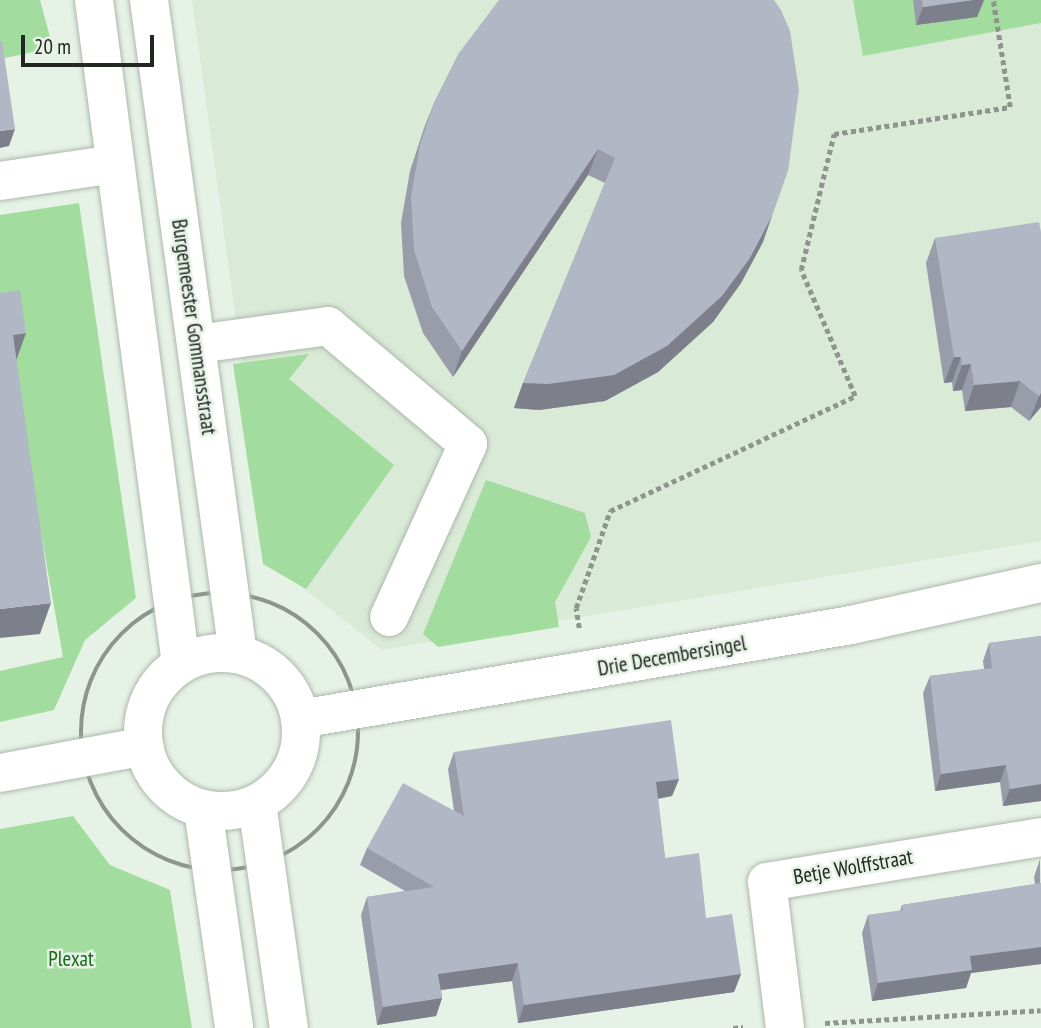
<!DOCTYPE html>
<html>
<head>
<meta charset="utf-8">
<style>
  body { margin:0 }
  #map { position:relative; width:1041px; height:1028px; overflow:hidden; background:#e7f2e6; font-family:"PT Sans Narrow",sans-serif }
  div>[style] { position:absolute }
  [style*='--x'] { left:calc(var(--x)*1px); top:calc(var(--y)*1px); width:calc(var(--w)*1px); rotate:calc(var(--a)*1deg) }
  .built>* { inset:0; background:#d9ead7 }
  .green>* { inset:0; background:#a3dc9f }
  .path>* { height:4.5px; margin-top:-2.25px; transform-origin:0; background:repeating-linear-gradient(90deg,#8d958c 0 5px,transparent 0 8.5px) }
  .path>.ring { margin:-2.25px; padding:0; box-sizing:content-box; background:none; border:4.5px solid #8d958c; border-radius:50% }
  .roads { filter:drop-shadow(0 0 2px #adb8ac) drop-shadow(0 0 2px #adb8ac) }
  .minor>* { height:38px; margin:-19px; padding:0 19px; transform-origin:19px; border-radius:19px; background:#fff }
  .minor>.ring { margin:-19px; padding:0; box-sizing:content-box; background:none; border:38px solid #fff; border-radius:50% }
  .wall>* { inset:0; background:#999da9 }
  .shaded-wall>* { inset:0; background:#7d808a }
  .building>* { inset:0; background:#b2b7c5 }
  span { translate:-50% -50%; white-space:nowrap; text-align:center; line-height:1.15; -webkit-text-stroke:5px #e7f2e6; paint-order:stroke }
  .street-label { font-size:21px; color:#222722 }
  .park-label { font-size:21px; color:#146916 }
  .scale { position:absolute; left:21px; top:35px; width:133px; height:32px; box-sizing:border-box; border:4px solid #222722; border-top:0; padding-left:9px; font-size:21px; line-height:24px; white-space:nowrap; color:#222722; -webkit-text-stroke:5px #e7f2e6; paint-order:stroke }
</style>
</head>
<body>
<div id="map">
  <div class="built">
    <i style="clip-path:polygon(192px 0,853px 0,864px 55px,1041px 23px,1041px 541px,382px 650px,269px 561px)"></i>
  </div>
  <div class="green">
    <i style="clip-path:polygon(0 0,40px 0,53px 48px,0 59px)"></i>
    <i style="clip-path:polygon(853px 0,1041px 0,1041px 23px,863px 56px)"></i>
    <i style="clip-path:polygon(79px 203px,136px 598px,85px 640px,54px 710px,0 722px,0 671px,63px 657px,0 303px,0 215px)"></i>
    <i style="clip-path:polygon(309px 354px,289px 379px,394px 465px,306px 589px,263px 564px,233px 364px)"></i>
    <i style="clip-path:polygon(486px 480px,585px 513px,591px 537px,555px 602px,559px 627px,438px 647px,423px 634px)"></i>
    <i style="clip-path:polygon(73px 816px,110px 865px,170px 890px,192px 1028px,0 1028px,0 829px)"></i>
  </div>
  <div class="path">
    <i class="ring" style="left:81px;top:593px;width:273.5px;height:273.5px"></i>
    <i style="--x:579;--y:628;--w:20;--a:-99"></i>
    <i style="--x:576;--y:608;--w:103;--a:-70.7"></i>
    <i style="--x:610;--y:511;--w:271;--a:-25.1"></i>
    <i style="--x:855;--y:396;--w:137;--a:-113.2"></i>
    <i style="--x:801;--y:270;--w:140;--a:-76.4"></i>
    <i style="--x:834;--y:134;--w:178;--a:-8.7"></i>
    <i style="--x:1010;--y:107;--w:108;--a:-99"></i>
    <i style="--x:825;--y:1023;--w:216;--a:-3.4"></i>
    <i style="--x:733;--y:1028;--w:10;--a:-6"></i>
  </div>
  <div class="roads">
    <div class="minor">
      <i style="--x:94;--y:0;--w:670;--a:82.54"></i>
      <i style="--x:149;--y:0;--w:660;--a:82.25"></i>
      <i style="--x:0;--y:181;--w:116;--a:-8.4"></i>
      <i style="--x:197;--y:344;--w:132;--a:-7.8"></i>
      <i style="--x:328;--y:326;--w:183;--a:40.1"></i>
      <i style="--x:468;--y:444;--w:190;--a:114.5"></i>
      <i class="ring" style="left:143px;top:653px;width:120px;height:120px"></i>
      <i style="--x:300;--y:719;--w:559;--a:-9.68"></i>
      <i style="--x:851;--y:625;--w:195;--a:-12.5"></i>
      <i style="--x:0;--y:773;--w:147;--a:-10.5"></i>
      <i style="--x:257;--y:804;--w:226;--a:81.9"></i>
      <i style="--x:203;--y:809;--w:221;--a:81.9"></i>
      <i style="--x:785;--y:1028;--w:147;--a:-97"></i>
      <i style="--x:767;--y:882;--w:278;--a:-9.3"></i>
    </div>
  </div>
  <div class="wall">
    <i style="clip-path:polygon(913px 0,984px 0,977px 17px,916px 25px)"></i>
    <i style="clip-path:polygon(459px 53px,763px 242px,741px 283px,713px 322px,658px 372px,605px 401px,539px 410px,514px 408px,523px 383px,605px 183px,588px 175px,453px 377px,423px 333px,404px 276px,401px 223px,410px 171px,424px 128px,434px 103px)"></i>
    <i style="clip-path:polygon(1041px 232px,1041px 407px,1029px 421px,1011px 407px,965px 411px,962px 390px,953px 391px,952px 382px,944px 383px,926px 263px,935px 238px)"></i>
    <i style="clip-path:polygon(1041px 636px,1041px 801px,1003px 806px,1000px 782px,935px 791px,923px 693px,930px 676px,984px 669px,983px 661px,989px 643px)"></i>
    <i style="clip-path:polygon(454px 752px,679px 779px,672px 796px,658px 799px,665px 858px,706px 918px,741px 974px,734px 992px,518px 1023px,512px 981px,441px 990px,442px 998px,436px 1016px,377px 1025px,361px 915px,367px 897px,405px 891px,360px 865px,367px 848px,454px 811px,448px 769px)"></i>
    <i style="clip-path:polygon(1040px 859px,1041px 964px,971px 973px,966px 988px,872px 1001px,862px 933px,868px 915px,900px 911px,902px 905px,1035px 884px,1034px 877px)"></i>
  </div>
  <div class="shaded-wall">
    <i style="clip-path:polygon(973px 0,984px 0,977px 17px,916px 25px,923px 7px)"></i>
    <i style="clip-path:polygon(15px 129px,9px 146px,0 148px,0 131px)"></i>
    <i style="clip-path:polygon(598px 149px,588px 175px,453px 377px,462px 351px)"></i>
    <i style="clip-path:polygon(772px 216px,763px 242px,741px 283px,713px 322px,658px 372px,605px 401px,539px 410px,514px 408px,523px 383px)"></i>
    <i style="clip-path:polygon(26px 333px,15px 364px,13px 335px)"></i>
    <i style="clip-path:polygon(954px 357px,961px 357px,952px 382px,944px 383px)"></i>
    <i style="clip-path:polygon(971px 364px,962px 390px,953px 391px,962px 365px)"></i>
    <i style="clip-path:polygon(1020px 381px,1011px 407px,965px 411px,974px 385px)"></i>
    <i style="clip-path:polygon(1041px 393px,1041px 407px,1029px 421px,1039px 396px)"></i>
    <i style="clip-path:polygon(51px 603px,40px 634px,0 638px,0 609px)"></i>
    <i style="clip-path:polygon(1006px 765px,1000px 782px,935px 791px,941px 774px)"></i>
    <i style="clip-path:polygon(679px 779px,672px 796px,650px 800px,656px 782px)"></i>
    <i style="clip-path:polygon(1041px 784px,1041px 801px,1003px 806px,1010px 789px)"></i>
    <i style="clip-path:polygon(1041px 947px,1041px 964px,971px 973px,966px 988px,872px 1001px,878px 983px,970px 956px)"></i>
    <i style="clip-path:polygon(518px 963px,512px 981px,432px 991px,438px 974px)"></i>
    <i style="clip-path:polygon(741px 974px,734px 992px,518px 1023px,524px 1005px)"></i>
    <i style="clip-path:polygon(442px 998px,436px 1016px,377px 1025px,383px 1007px)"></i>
  </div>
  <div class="building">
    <i style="clip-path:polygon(499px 0,774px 0,781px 10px,790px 31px,799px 90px,788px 171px,772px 216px,750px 258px,722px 296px,667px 346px,614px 375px,548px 384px,523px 383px,615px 158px,598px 149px,462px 351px,432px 307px,414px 250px,411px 197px,420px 145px,434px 103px,459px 53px)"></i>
    <i style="clip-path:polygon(922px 0,973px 0,923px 7px)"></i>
    <i style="clip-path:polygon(0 41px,2px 41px,15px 129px,0 131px)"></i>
    <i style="clip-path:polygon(1039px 222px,1041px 232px,1041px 393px,1039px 396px,1020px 381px,974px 385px,971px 364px,962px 365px,961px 357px,954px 357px,935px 238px)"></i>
    <i style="clip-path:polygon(20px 290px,26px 333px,13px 335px,51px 603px,0 609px,0 293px)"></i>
    <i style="clip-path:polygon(1041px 636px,1041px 784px,1010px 789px,1006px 765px,941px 774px,930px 676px,992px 668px,989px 643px)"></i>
    <i style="clip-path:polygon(671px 720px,679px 779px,656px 782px,665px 858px,699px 853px,706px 918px,732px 914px,741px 974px,524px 1005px,518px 963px,438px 974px,442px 998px,383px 1007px,367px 897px,434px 887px,367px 848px,403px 783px,464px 816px,454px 752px)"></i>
    <i style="clip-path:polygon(1041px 883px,1041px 947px,970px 956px,972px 970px,878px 983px,868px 915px,903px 910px,902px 905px)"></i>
  </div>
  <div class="street-label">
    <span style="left:194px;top:327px;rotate:82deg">Burgemeester Gommansstraat</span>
    <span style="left:672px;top:656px;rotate:-10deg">Drie Decembersingel</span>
    <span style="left:853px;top:867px;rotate:-10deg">Betje Wolffstraat</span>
  </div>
  <div class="park-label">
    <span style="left:71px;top:959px">Plexat</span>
  </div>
  <div class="scale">20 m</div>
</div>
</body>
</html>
